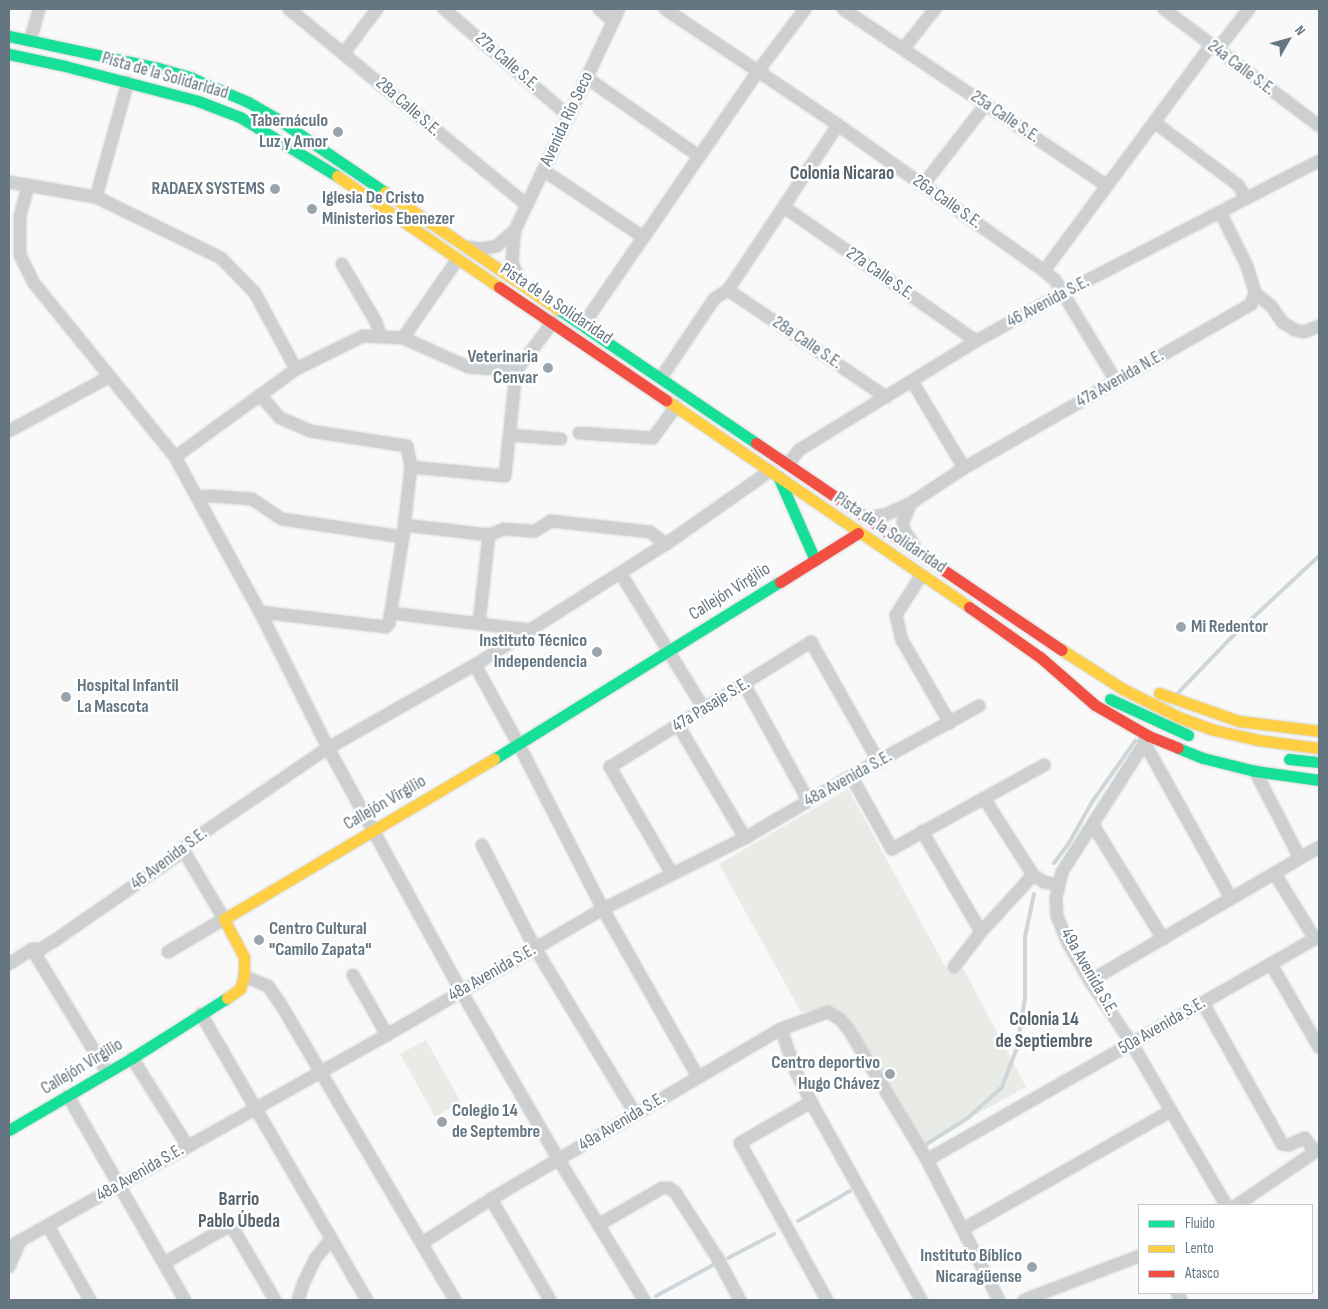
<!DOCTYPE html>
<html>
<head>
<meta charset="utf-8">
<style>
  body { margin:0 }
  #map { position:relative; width:1328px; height:1309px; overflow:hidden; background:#f9f9f9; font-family:"Sofia Sans Condensed",sans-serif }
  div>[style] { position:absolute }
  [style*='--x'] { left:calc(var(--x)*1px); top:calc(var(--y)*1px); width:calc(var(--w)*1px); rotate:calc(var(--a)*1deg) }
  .green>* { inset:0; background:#e8ebe6 }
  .stream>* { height:4px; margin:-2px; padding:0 2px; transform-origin:2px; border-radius:2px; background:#ced6d9 }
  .roads { filter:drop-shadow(0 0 1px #d5d6d7) drop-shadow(0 0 1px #d5d6d7) }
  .street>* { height:12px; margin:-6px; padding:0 6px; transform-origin:6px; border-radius:6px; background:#cecfd0 }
  .fast>* { height:11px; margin:-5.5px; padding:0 5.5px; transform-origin:5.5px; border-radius:5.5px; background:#16e098 }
  .slow>* { height:11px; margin:-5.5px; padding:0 5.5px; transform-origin:5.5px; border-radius:5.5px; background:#ffcf43 }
  .jam>* { height:11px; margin:-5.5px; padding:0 5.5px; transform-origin:5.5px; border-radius:5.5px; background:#f24e42 }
  .dots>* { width:14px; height:14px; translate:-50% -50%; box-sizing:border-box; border:2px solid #fff; border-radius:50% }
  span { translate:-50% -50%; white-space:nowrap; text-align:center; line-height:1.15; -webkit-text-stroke:5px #fff; paint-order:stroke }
  .street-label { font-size:18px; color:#657683 }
  .poi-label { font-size:18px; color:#657683; font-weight:700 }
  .right { translate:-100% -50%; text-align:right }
  .left { translate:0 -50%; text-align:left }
  .neighbourhood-label { font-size:19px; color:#57646e; font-weight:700 }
  .frame { position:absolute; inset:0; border:10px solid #657683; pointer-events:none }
  .legend { position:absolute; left:1138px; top:1204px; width:175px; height:90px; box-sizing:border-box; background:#fff; border:1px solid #c1c8cd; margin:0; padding:6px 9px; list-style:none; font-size:15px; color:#657683 }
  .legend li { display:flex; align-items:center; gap:10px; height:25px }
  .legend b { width:25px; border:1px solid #c1c8cd }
  .north { position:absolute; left:1263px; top:15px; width:50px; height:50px; -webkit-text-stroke:4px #fff; paint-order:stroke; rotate:52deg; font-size:14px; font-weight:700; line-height:20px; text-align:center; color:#657683 }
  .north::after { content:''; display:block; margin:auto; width:18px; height:22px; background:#657683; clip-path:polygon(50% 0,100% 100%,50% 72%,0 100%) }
</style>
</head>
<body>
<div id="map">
  <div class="green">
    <i style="clip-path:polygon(848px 789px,949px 973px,961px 968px,964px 970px,1026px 1087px,915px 1148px,849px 1036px,822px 1011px,801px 1012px,719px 864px)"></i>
    <i style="clip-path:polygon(426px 1040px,461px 1102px,435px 1117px,400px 1054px)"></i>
  </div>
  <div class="stream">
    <i style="--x:1178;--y:693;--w:75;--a:-46.1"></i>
    <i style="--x:1230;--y:639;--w:122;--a:-43"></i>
    <i style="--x:1054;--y:863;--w:25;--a:-53"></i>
    <i style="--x:1069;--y:843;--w:47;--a:-60.7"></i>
    <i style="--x:1092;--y:802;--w:75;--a:-54.8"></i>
    <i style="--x:925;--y:1145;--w:51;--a:-32.1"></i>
    <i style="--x:968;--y:1118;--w:46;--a:-42.4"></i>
    <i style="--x:1002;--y:1087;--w:42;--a:-69"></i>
    <i style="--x:1017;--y:1048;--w:51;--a:-80.9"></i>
    <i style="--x:1025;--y:998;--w:61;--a:-90"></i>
    <i style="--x:1025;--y:937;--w:44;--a:-78.2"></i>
    <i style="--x:798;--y:1221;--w:60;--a:-30"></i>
    <i style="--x:728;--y:1258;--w:52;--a:-27.6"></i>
    <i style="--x:656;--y:1296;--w:65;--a:-28.5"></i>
  </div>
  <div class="roads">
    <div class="street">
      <i style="--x:289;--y:9;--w:308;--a:39.5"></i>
      <i style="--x:444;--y:9;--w:165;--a:40.6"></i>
      <i style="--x:599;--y:9;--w:18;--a:41"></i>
      <i style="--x:665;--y:9;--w:208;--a:33.8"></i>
      <i style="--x:838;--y:125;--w:252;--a:35.3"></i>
      <i style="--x:1044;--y:271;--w:14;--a:39"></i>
      <i style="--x:1055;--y:280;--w:118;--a:58.9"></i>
      <i style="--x:843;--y:9;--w:316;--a:33.8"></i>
      <i style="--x:1164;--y:9;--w:194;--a:37"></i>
      <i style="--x:30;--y:41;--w:33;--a:-74"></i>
      <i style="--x:904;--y:48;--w:50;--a:-51.5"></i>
      <i style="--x:1217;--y:50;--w:52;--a:-52"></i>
      <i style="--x:344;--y:53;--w:55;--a:-53.1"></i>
      <i style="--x:587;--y:78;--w:136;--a:34.9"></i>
      <i style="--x:1154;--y:122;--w:105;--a:36.9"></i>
      <i style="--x:1238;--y:185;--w:15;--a:58"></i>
      <i style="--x:543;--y:170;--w:120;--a:33.8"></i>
      <i style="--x:9;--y:182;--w:88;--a:9.8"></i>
      <i style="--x:96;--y:197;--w:139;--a:26"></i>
      <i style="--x:221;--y:258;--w:49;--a:45.8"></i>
      <i style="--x:255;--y:293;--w:86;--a:61.7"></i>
      <i style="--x:923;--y:185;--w:103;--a:-52.1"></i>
      <i style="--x:28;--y:186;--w:31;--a:105"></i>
      <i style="--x:20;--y:216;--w:39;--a:90"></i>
      <i style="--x:20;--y:255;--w:30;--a:64"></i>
      <i style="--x:33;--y:282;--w:225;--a:50.9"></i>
      <i style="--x:175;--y:457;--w:177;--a:61.3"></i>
      <i style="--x:260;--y:612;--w:152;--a:63.4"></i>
      <i style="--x:328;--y:748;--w:277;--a:61.3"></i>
      <i style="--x:461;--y:991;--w:195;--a:59.9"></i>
      <i style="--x:559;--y:1160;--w:164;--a:58.7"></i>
      <i style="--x:96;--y:197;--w:119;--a:-74.5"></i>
      <i style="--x:784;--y:207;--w:234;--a:34.9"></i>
      <i style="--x:1220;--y:212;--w:60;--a:63.4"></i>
      <i style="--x:1247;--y:266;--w:28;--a:73"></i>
      <i style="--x:469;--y:247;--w:11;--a:10"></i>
      <i style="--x:480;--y:249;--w:17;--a:-10"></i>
      <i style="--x:497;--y:246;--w:24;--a:-42"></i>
      <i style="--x:342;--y:264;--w:67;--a:59.6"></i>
      <i style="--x:376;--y:322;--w:16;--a:72"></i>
      <i style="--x:1044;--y:271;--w:281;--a:-53.5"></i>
      <i style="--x:520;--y:281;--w:21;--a:-113"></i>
      <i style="--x:512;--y:262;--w:32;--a:-85"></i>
      <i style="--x:515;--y:230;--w:244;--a:-64.8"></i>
      <i style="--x:728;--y:290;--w:191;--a:34.1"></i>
      <i style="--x:1255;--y:293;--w:22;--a:39"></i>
      <i style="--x:1272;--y:307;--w:18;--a:56"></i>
      <i style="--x:1282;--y:322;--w:15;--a:32"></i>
      <i style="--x:1295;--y:330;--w:9;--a:13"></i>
      <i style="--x:1304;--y:332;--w:16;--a:-22"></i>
      <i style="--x:583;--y:325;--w:308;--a:-55.4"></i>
      <i style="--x:758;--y:71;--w:78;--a:-52.8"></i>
      <i style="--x:403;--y:338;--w:96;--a:-55.2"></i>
      <i style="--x:661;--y:378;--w:95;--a:-56.1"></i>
      <i style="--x:714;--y:299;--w:17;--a:-33"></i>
      <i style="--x:728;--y:290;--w:198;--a:-56.3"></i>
      <i style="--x:912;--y:381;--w:101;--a:59.1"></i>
      <i style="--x:260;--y:395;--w:30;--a:49"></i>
      <i style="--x:280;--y:418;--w:33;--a:23"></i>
      <i style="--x:310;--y:431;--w:98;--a:8.8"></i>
      <i style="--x:407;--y:446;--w:21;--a:79"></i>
      <i style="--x:9;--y:431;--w:114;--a:-28.4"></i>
      <i style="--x:579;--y:433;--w:74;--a:3.9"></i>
      <i style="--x:653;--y:438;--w:39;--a:-54"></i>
      <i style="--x:510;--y:435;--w:51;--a:4.5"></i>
      <i style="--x:175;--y:457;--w:150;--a:-36"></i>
      <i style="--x:296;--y:369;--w:75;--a:-26.2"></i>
      <i style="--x:363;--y:336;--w:40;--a:2.9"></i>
      <i style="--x:403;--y:338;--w:71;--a:24"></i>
      <i style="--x:468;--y:367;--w:48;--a:4.8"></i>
      <i style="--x:789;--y:463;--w:16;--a:-52"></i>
      <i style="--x:799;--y:450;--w:208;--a:-31.6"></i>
      <i style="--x:976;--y:341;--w:97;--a:-28.9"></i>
      <i style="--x:1061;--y:294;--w:290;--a:-27.3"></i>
      <i style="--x:199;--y:497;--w:13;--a:-4"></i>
      <i style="--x:212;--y:496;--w:40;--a:4.3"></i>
      <i style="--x:252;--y:499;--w:36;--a:34"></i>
      <i style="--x:282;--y:519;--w:122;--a:8.5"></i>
      <i style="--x:911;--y:503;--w:21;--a:113"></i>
      <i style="--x:903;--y:522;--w:8;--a:83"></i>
      <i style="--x:904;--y:530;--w:18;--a:56"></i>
      <i style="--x:869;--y:517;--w:16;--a:-7"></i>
      <i style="--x:885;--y:515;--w:29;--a:-25"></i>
      <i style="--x:911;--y:503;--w:64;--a:-33.4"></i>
      <i style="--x:964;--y:468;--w:331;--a:-29.7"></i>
      <i style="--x:1251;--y:304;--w:12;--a:-70"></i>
      <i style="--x:404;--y:525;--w:86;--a:6.7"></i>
      <i style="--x:489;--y:535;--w:16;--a:-22"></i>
      <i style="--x:504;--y:529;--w:31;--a:4"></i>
      <i style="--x:535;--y:531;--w:19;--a:-32"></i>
      <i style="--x:551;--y:521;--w:100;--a:6.3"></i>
      <i style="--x:650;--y:532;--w:20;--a:37"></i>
      <i style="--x:621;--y:574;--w:158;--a:58.4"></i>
      <i style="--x:921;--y:576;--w:46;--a:122.7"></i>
      <i style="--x:896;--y:615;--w:26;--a:77"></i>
      <i style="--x:902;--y:640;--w:96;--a:60"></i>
      <i style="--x:260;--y:612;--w:127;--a:6.8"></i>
      <i style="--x:386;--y:627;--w:5;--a:-53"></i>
      <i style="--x:389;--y:623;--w:87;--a:-80.8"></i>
      <i style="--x:403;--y:537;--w:70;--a:-83.5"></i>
      <i style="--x:411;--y:467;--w:94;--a:5.5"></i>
      <i style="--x:505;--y:476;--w:106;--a:-84"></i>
      <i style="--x:516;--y:371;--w:61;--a:-52.9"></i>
      <i style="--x:391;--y:613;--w:140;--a:7"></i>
      <i style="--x:479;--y:623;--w:89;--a:-83.5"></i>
      <i style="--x:475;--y:665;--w:91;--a:61.2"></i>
      <i style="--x:519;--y:745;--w:184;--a:62.9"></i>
      <i style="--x:603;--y:909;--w:193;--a:60.5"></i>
      <i style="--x:744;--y:684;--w:132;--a:61.1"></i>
      <i style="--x:678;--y:725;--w:131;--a:59.3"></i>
      <i style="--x:1149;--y:736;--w:161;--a:122.6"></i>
      <i style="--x:1062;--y:872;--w:28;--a:103"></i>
      <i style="--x:1056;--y:899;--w:17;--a:87"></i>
      <i style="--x:1057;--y:916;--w:29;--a:68"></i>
      <i style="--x:1068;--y:943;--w:44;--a:59.9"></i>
      <i style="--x:1090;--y:981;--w:76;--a:56.3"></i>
      <i style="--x:1132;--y:1044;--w:186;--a:59.7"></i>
      <i style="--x:1144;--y:742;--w:179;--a:60.9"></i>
      <i style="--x:1255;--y:771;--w:98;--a:62.7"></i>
      <i style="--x:851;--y:776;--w:84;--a:60.7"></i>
      <i style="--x:892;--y:849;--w:174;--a:-28.9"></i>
      <i style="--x:984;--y:798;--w:91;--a:57.5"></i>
      <i style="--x:1033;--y:875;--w:13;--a:32"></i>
      <i style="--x:1044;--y:882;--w:14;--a:12"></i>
      <i style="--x:1093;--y:825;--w:134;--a:58.4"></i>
      <i style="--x:922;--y:831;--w:117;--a:59.7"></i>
      <i style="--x:482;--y:845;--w:116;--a:62.8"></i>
      <i style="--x:535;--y:948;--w:193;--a:58.8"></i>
      <i style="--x:672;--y:874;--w:124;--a:-120.1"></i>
      <i style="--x:610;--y:767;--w:237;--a:-31.9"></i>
      <i style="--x:811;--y:642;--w:138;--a:60.5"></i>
      <i style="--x:1275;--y:874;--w:76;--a:58.4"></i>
      <i style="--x:32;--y:949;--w:144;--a:58.6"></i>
      <i style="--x:168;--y:952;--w:65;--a:-30.5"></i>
      <i style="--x:224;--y:919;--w:79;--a:-120.5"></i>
      <i style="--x:9;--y:964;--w:27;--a:-33"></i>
      <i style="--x:32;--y:949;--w:9;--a:0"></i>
      <i style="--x:41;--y:949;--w:15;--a:-32"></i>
      <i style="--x:54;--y:941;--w:158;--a:-34.7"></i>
      <i style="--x:184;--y:851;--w:9;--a:-63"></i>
      <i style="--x:188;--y:843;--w:169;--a:-34.2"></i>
      <i style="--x:328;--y:748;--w:169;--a:-29.5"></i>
      <i style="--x:475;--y:665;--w:226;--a:-32.4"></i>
      <i style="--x:666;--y:544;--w:127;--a:-35.1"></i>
      <i style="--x:1271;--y:964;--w:96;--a:60"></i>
      <i style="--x:954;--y:967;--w:44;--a:-52.4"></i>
      <i style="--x:981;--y:932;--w:77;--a:-47.6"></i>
      <i style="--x:353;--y:975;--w:69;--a:60.5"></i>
      <i style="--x:244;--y:976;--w:26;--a:23"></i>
      <i style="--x:268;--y:986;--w:21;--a:55"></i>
      <i style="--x:280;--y:1003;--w:345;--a:59.5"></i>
      <i style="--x:1090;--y:981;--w:265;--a:-30.3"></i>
      <i style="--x:1203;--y:1003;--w:162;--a:60.7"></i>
      <i style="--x:1282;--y:1144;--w:7;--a:8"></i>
      <i style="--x:1289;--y:1145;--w:17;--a:-24"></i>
      <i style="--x:1305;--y:1138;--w:17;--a:54"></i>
      <i style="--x:201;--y:1014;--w:331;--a:59.9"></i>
      <i style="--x:781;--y:1029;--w:46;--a:70.8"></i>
      <i style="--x:796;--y:1072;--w:34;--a:63"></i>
      <i style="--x:811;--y:1102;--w:227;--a:60.9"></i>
      <i style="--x:132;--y:1058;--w:103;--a:57.7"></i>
      <i style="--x:68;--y:1096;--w:235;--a:60.2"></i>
      <i style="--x:811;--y:1102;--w:82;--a:150"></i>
      <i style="--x:740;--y:1143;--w:179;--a:61"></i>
      <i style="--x:927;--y:1160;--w:451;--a:-29.7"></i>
      <i style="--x:491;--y:1199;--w:117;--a:59.7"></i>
      <i style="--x:1237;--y:1205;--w:99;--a:-34.3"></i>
      <i style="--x:600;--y:1224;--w:72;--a:-30.1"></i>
      <i style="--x:662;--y:1188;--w:7;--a:0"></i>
      <i style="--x:669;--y:1188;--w:7;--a:34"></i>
      <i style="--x:675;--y:1192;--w:80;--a:57.3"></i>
      <i style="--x:718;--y:1259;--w:47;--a:61.8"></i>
      <i style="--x:48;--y:1226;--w:85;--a:60.4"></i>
      <i style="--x:963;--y:1229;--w:239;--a:-29.6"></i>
      <i style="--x:422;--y:1243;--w:82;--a:-32.5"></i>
      <i style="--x:491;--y:1199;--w:336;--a:-30.4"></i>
      <i style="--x:781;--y:1029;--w:50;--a:-19.9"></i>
      <i style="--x:828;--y:1012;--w:15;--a:32"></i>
      <i style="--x:841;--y:1020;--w:13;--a:51"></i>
      <i style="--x:849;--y:1030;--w:152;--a:59"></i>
      <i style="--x:927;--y:1160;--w:157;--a:62.8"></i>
      <i style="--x:9;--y:1247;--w:433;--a:-29.3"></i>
      <i style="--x:387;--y:1035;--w:250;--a:-30.3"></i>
      <i style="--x:603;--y:909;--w:159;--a:-26.6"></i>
      <i style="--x:745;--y:838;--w:123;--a:-30.3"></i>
      <i style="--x:851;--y:776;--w:146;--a:-28.7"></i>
      <i style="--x:164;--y:1263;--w:77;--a:-29.6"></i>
      <i style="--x:231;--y:1225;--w:87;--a:59.6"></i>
      <i style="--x:9;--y:1267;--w:28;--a:-67"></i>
      <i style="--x:1177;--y:1293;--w:8;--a:60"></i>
      <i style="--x:298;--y:1300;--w:19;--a:-72"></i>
      <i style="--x:304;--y:1282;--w:25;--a:-64"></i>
      <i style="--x:315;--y:1259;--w:26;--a:-51"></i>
      <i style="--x:1024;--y:1300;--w:123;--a:-20.9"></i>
    </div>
    <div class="fast">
      <i style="--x:9;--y:36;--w:152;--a:12.1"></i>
      <i style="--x:158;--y:68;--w:35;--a:16"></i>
      <i style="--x:192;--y:78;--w:61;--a:23.2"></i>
      <i style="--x:248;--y:102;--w:32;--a:30"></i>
      <i style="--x:276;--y:118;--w:132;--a:34.2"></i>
      <i style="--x:9;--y:54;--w:57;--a:12.1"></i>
      <i style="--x:65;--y:66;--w:138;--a:14.7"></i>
      <i style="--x:198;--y:101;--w:45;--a:20.9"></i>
      <i style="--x:240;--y:117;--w:114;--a:31.3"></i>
      <i style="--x:558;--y:309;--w:239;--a:34.1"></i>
      <i style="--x:778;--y:476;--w:92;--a:66.2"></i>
      <i style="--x:1110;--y:699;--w:86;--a:24.8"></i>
      <i style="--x:1178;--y:748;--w:27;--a:22"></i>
      <i style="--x:1203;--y:758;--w:54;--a:14"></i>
      <i style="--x:1255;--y:771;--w:65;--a:8"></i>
      <i style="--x:494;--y:759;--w:336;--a:-31.8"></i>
      <i style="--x:1289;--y:759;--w:30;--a:6"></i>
      <i style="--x:9;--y:1130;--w:143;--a:-30.3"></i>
      <i style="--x:132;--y:1058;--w:112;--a:-32.3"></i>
    </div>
    <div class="slow">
      <i style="--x:337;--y:176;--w:196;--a:34.4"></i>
      <i style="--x:385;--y:192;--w:209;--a:34.1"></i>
      <i style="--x:666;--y:400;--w:367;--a:34.3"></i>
      <i style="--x:1062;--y:650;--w:72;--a:32.6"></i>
      <i style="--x:1123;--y:689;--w:65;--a:26.6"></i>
      <i style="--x:1181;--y:718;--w:35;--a:20"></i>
      <i style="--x:1214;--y:730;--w:45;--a:12.8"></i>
      <i style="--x:1258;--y:740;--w:62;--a:7.5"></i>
      <i style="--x:1159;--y:693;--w:85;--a:19.3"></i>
      <i style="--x:1239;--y:721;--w:81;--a:7.1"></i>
      <i style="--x:227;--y:998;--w:16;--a:-35"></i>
      <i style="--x:240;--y:989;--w:14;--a:-73"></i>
      <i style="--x:244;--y:976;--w:19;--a:-90"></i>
      <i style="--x:244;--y:957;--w:43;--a:-117.8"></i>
      <i style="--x:224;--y:919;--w:314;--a:-30.7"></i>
    </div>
    <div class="jam">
      <i style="--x:499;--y:287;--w:202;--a:34.1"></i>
      <i style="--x:756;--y:443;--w:369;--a:34.1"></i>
      <i style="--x:780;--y:582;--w:92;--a:-32.1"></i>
      <i style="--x:969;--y:607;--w:87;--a:35.2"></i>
      <i style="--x:1040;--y:657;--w:73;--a:41.1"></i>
      <i style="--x:1095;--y:705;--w:62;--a:29.9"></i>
      <i style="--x:1149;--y:736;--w:31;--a:22"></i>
    </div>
  </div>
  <div class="dots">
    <i style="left:338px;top:132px;background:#99a4ac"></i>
    <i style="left:275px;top:189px;background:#99a4ac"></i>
    <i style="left:312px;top:209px;background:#99a4ac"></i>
    <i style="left:548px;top:368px;background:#99a4ac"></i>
    <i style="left:1181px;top:627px;background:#99a4ac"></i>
    <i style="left:597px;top:652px;background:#99a4ac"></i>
    <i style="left:66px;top:697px;background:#99a4ac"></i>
    <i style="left:259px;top:940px;background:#99a4ac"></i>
    <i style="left:890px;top:1074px;background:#99a4ac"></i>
    <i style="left:442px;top:1122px;background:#99a4ac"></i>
    <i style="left:1032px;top:1267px;background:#99a4ac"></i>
  </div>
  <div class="street-label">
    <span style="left:507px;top:62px;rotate:41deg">27a Calle S.E.</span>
    <span style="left:1241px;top:68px;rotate:37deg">24a Calle S.E.</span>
    <span style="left:165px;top:76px;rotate:16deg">Pista de la Solidaridad</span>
    <span style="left:408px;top:107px;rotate:41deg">28a Calle S.E.</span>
    <span style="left:1005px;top:117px;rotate:34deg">25a Calle S.E.</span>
    <span style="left:567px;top:119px;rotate:-65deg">Avenida Río Seco</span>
    <span style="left:947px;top:202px;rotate:35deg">26a Calle S.E.</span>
    <span style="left:880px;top:274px;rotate:35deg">27a Calle S.E.</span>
    <span style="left:1048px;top:302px;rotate:-28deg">46 Avenida S.E.</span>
    <span style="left:556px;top:304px;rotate:34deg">Pista de la Solidaridad</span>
    <span style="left:807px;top:343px;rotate:34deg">28a Calle S.E.</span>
    <span style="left:1120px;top:379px;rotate:-30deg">47a Avenida N.E.</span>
    <span style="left:890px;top:533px;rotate:34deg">Pista de la Solidaridad</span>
    <span style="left:730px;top:592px;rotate:-32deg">Callejón Virgilio</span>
    <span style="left:711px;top:705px;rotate:-32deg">47a Pasaje S.E.</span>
    <span style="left:848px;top:779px;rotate:-29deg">48a Avenida S.E.</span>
    <span style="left:385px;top:803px;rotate:-30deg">Callejón Virgilio</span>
    <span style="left:169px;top:859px;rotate:-37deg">46 Avenida S.E.</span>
    <span style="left:1089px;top:972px;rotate:60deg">49a Avenida S.E.</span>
    <span style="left:492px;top:973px;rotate:-30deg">48a Avenida S.E.</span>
    <span style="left:1162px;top:1026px;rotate:-30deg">50a Avenida S.E.</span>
    <span style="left:82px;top:1067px;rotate:-31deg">Callejón Virgilio</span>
    <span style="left:622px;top:1122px;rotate:-31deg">49a Avenida S.E.</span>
    <span style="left:140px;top:1173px;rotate:-30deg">48a Avenida S.E.</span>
  </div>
  <div class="poi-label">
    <span class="right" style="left:328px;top:132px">Tabernáculo<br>Luz y Amor</span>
    <span class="right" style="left:265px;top:189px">RADAEX SYSTEMS</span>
    <span class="left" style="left:322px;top:209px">Iglesia De Cristo<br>Ministerios Ebenezer</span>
    <span class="right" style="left:538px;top:368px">Veterinaria<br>Cenvar</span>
    <span class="left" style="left:1191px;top:627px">Mi Redentor</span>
    <span class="right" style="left:587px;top:652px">Instituto Técnico<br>Independencia</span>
    <span class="left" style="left:77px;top:697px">Hospital Infantil<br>La Mascota</span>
    <span class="left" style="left:269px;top:940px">Centro Cultural<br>"Camilo Zapata"</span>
    <span class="right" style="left:880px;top:1074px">Centro deportivo<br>Hugo Chávez</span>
    <span class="left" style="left:452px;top:1122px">Colegio 14<br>de Septembre</span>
    <span class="right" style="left:1022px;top:1267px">Instituto Bíblico<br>Nicaragüense</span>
  </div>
  <div class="neighbourhood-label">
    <span style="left:842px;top:174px">Colonia Nicarao</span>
    <span style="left:1044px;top:1031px">Colonia 14<br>de Septiembre</span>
    <span style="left:239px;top:1211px">Barrio<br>Pablo Úbeda</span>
  </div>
  <div class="frame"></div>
  <ul class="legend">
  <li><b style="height:6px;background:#16e098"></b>Fluido</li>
  <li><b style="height:6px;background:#ffcf43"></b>Lento</li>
  <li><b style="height:6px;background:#f24e42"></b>Atasco</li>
  </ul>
  <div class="north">N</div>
</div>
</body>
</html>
